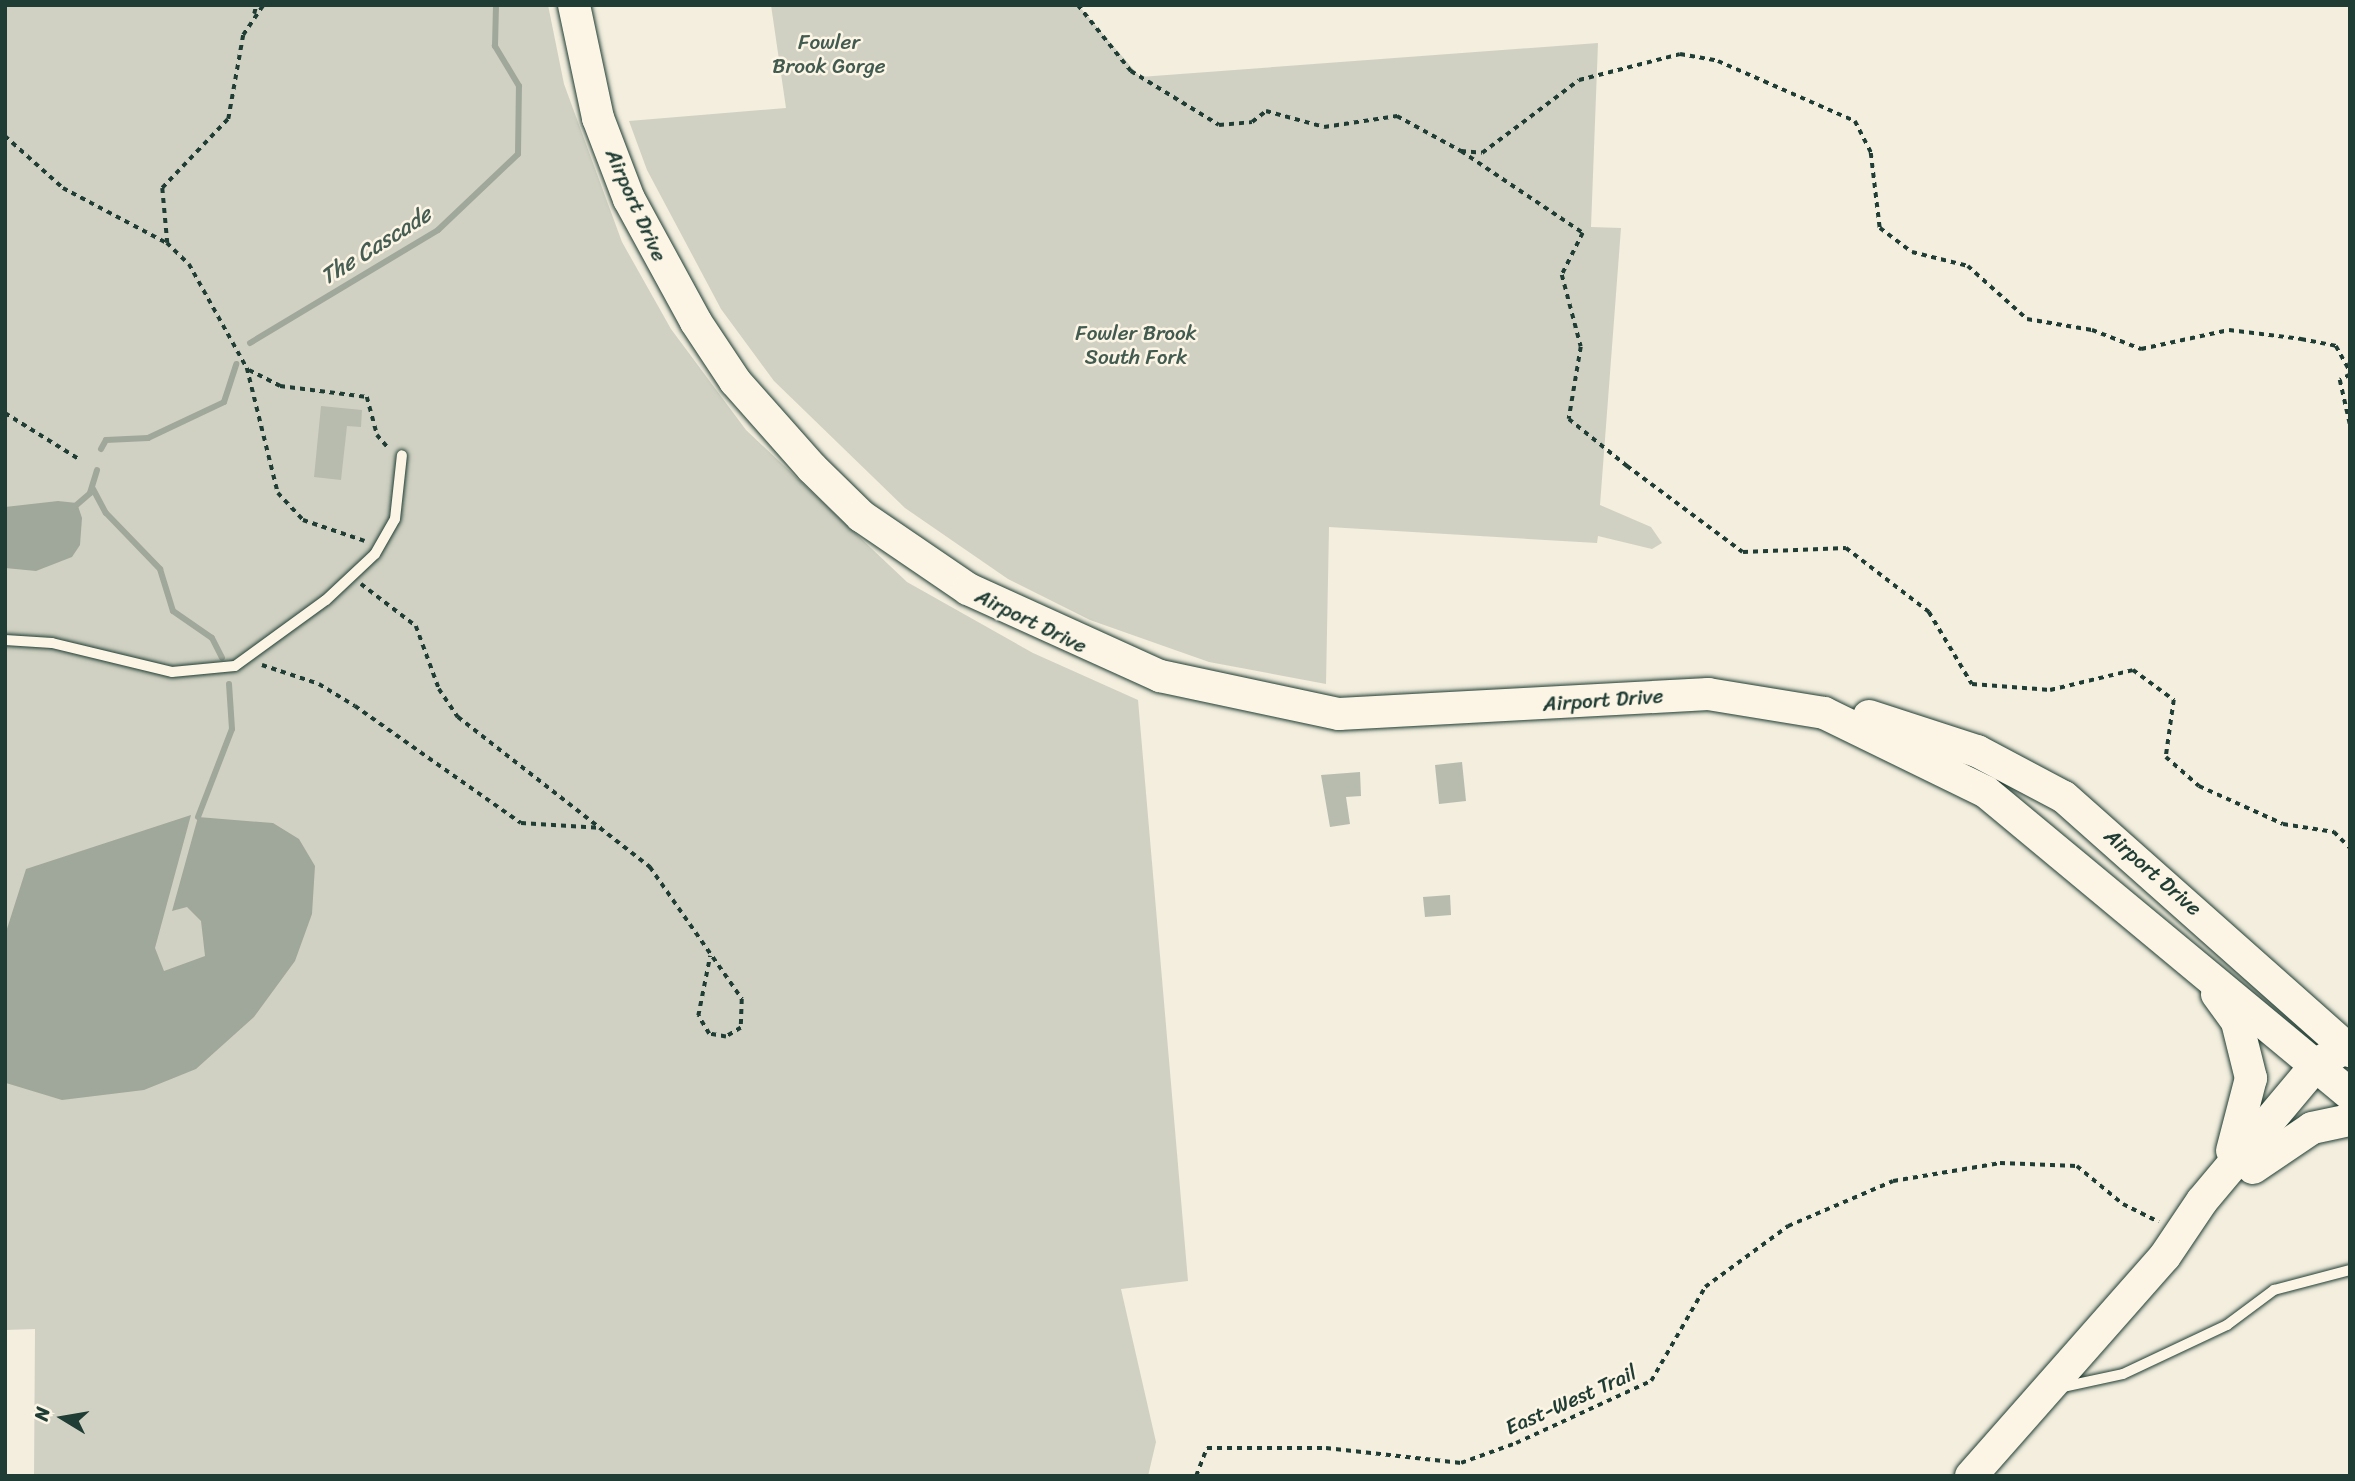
<!DOCTYPE html>
<html>
<head>
<meta charset="utf-8">
<style>
  body { margin:0 }
  #map { position:relative; width:2355px; height:1481px; overflow:hidden; background:#f3eede; font-family:Sriracha,sans-serif }
  div>[style] { position:absolute }
  [style*='--x'] { left:calc(var(--x)*1px); top:calc(var(--y)*1px); width:calc(var(--w)*1px); rotate:calc(var(--a)*1deg) }
  .green>* { inset:0; background:#d0d1c2 }
  .water>* { inset:0; background:#a0a89b }
  .stream>* { height:6px; margin:-3px; padding:0 3px; transform-origin:3px; border-radius:3px; background:#a0a89b }
  .building>* { inset:0; background:#b8bcae }
  .path>* { height:3.5px; margin-top:-1.75px; transform-origin:0; background:repeating-linear-gradient(90deg,#1f3d34 0 5px,transparent 0 10px) }
  .roads { filter:drop-shadow(0 0 2px #1f3d34) drop-shadow(0 0 2px #1f3d34) }
  .lane>* { height:10px; margin:-5px; padding:0 5px; transform-origin:5px; border-radius:5px; background:#fcf5e5 }
  .secondary>* { height:32px; margin:-16px; padding:0 16px; transform-origin:16px; border-radius:16px; background:#fcf5e5 }
  span { translate:-50% -50%; white-space:nowrap; text-align:center; line-height:1.15; -webkit-text-stroke:5px #fcf5e5; paint-order:stroke }
  .park-label { font-size:21px; color:#425b50 }
  .street-label { font-size:21px; color:#1f3d34 }
  .water-label { font-size:23px; color:#465d53; font-style:italic }
  .frame { position:absolute; inset:0; border:7px solid #1f3d34; pointer-events:none }
  .north { position:absolute; left:28px; top:1383px; width:70px; height:70px; -webkit-text-stroke:5px #fcf5e5; paint-order:stroke; rotate:281deg; font-size:19px; font-weight:700; line-height:28px; text-align:center; color:#1f3d34 }
  .north::after { content:''; display:block; margin:auto; width:24px; height:32px; background:#1f3d34; clip-path:polygon(50% 0,100% 100%,50% 72%,0 100%) }
</style>
</head>
<body>
<div id="map">
  <div class="green">
    <i style="clip-path:polygon(5px 5px,548px 5px,564px 84px,622px 242px,671px 329px,746px 430px,907px 582px,1033px 653px,1138px 700px,1188px 1281px,1121px 1289px,1156px 1442px,1148px 1476px,34px 1476px,35px 1329px,5px 1330px)"></i>
    <i style="clip-path:polygon(771px 5px,1078px 5px,1140px 77px,1598px 43px,1591px 227px,1621px 228px,1600px 505px,1651px 527px,1662px 543px,1652px 549px,1598px 536px,1597px 543px,1329px 527px,1326px 684px,1209px 662px,1090px 620px,1008px 579px,905px 508px,774px 381px,721px 309px,647px 170px,629px 121px,786px 108px)"></i>
  </div>
  <div class="water">
    <i style="clip-path:polygon(58px 501px,77px 503px,82px 518px,80px 545px,72px 557px,36px 571px,5px 568px,5px 507px)"></i>
    <i style="clip-path:polygon(191px 815px,155px 948px,164px 971px,205px 956px,201px 921px,187px 907px,172px 911px,198px 817px,273px 823px,299px 839px,315px 866px,312px 914px,295px 961px,254px 1017px,196px 1069px,144px 1090px,62px 1100px,6px 1083px,5px 935px,26px 869px)"></i>
  </div>
  <div class="stream">
    <i style="--x:250;--y:343;--w:219;--a:-31"></i>
    <i style="--x:438;--y:230;--w:110;--a:-43.5"></i>
    <i style="--x:518;--y:154;--w:68;--a:-89.2"></i>
    <i style="--x:519;--y:86;--w:47;--a:-121"></i>
    <i style="--x:495;--y:46;--w:41;--a:-88.6"></i>
    <i style="--x:101;--y:449;--w:10;--a:-61"></i>
    <i style="--x:106;--y:440;--w:42;--a:-2.7"></i>
    <i style="--x:148;--y:438;--w:84;--a:-25.3"></i>
    <i style="--x:224;--y:402;--w:40;--a:-72"></i>
    <i style="--x:93;--y:489;--w:27;--a:62"></i>
    <i style="--x:106;--y:513;--w:78;--a:46"></i>
    <i style="--x:160;--y:569;--w:44;--a:72.8"></i>
    <i style="--x:173;--y:611;--w:47;--a:34.7"></i>
    <i style="--x:212;--y:638;--w:22;--a:63"></i>
    <i style="--x:73;--y:508;--w:23;--a:-41"></i>
    <i style="--x:90;--y:493;--w:24;--a:-73"></i>
    <i style="--x:198;--y:817;--w:94;--a:-68.9"></i>
    <i style="--x:232;--y:729;--w:45;--a:-93.8"></i>
  </div>
  <div class="building">
    <i style="clip-path:polygon(321px 406px,362px 410px,361px 427px,347px 426px,341px 480px,314px 477px)"></i>
    <i style="clip-path:polygon(1462px 762px,1466px 801px,1439px 804px,1435px 765px)"></i>
    <i style="clip-path:polygon(1360px 772px,1361px 796px,1346px 797px,1350px 824px,1330px 827px,1321px 775px)"></i>
    <i style="clip-path:polygon(1450px 895px,1451px 915px,1425px 917px,1423px 897px)"></i>
  </div>
  <div class="path">
    <i style="--x:1078;--y:5;--w:85;--a:51.2"></i>
    <i style="--x:1131;--y:71;--w:103;--a:31.5"></i>
    <i style="--x:1219;--y:125;--w:33;--a:-5"></i>
    <i style="--x:1252;--y:122;--w:18;--a:-38"></i>
    <i style="--x:1266;--y:111;--w:60;--a:15.4"></i>
    <i style="--x:1324;--y:127;--w:74;--a:-8.6"></i>
    <i style="--x:1397;--y:116;--w:73;--a:28.7"></i>
    <i style="--x:1461;--y:151;--w:21;--a:5"></i>
    <i style="--x:1482;--y:153;--w:121;--a:-37"></i>
    <i style="--x:1579;--y:80;--w:104;--a:-14.4"></i>
    <i style="--x:1680;--y:54;--w:39;--a:10"></i>
    <i style="--x:1718;--y:61;--w:150;--a:23.7"></i>
    <i style="--x:1855;--y:121;--w:36;--a:63"></i>
    <i style="--x:1871;--y:153;--w:76;--a:83.2"></i>
    <i style="--x:1880;--y:228;--w:40;--a:37"></i>
    <i style="--x:1912;--y:252;--w:58;--a:14"></i>
    <i style="--x:1968;--y:266;--w:79;--a:41.9"></i>
    <i style="--x:2027;--y:319;--w:66;--a:9.6"></i>
    <i style="--x:2092;--y:330;--w:53;--a:21.2"></i>
    <i style="--x:2141;--y:349;--w:90;--a:-12.2"></i>
    <i style="--x:2229;--y:330;--w:73;--a:7.1"></i>
    <i style="--x:2301;--y:339;--w:36;--a:11"></i>
    <i style="--x:2336;--y:346;--w:29;--a:61"></i>
    <i style="--x:254;--y:14;--w:9;--a:-77"></i>
    <i style="--x:5;--y:136;--w:78;--a:41.9"></i>
    <i style="--x:63;--y:188;--w:118;--a:27.9"></i>
    <i style="--x:167;--y:243;--w:30;--a:44"></i>
    <i style="--x:189;--y:264;--w:119;--a:60.9"></i>
    <i style="--x:247;--y:368;--w:129;--a:76.1"></i>
    <i style="--x:278;--y:493;--w:37;--a:47"></i>
    <i style="--x:303;--y:520;--w:65;--a:18.7"></i>
    <i style="--x:1461;--y:151;--w:147;--a:33.9"></i>
    <i style="--x:1583;--y:233;--w:47;--a:116.6"></i>
    <i style="--x:1562;--y:275;--w:74;--a:75.2"></i>
    <i style="--x:1581;--y:347;--w:73;--a:99.5"></i>
    <i style="--x:1569;--y:419;--w:75;--a:39"></i>
    <i style="--x:1627;--y:466;--w:144;--a:36.6"></i>
    <i style="--x:1743;--y:552;--w:103;--a:-2.2"></i>
    <i style="--x:1846;--y:548;--w:105;--a:37.6"></i>
    <i style="--x:1929;--y:612;--w:84;--a:59.2"></i>
    <i style="--x:1972;--y:684;--w:78;--a:4.4"></i>
    <i style="--x:2050;--y:690;--w:85;--a:-13.5"></i>
    <i style="--x:2133;--y:670;--w:51;--a:36.2"></i>
    <i style="--x:2174;--y:700;--w:58;--a:98"></i>
    <i style="--x:2166;--y:757;--w:44;--a:41.3"></i>
    <i style="--x:2199;--y:786;--w:92;--a:24.3"></i>
    <i style="--x:2283;--y:824;--w:52;--a:8.9"></i>
    <i style="--x:2334;--y:832;--w:23;--a:45"></i>
    <i style="--x:167;--y:243;--w:55;--a:-95.2"></i>
    <i style="--x:162;--y:188;--w:95;--a:-46.3"></i>
    <i style="--x:228;--y:119;--w:85;--a:-79.9"></i>
    <i style="--x:243;--y:35;--w:36;--a:-56"></i>
    <i style="--x:249;--y:370;--w:35;--a:27"></i>
    <i style="--x:280;--y:386;--w:88;--a:7.2"></i>
    <i style="--x:367;--y:397;--w:39;--a:75"></i>
    <i style="--x:377;--y:435;--w:18;--a:49"></i>
    <i style="--x:2350;--y:375;--w:11;--a:153"></i>
    <i style="--x:2340;--y:380;--w:45;--a:77.2"></i>
    <i style="--x:5;--y:413;--w:87;--a:31.9"></i>
    <i style="--x:361;--y:584;--w:69;--a:37.4"></i>
    <i style="--x:416;--y:626;--w:67;--a:69.9"></i>
    <i style="--x:439;--y:689;--w:34;--a:56"></i>
    <i style="--x:458;--y:717;--w:244;--a:38"></i>
    <i style="--x:650;--y:867;--w:161;--a:55.1"></i>
    <i style="--x:742;--y:999;--w:29;--a:92"></i>
    <i style="--x:741;--y:1028;--w:17;--a:149"></i>
    <i style="--x:726;--y:1037;--w:17;--a:-170"></i>
    <i style="--x:709;--y:1034;--w:21;--a:-121"></i>
    <i style="--x:698;--y:1016;--w:61;--a:-78.7"></i>
    <i style="--x:262;--y:665;--w:60;--a:18.4"></i>
    <i style="--x:319;--y:684;--w:42;--a:31.4"></i>
    <i style="--x:355;--y:706;--w:203;--a:35.2"></i>
    <i style="--x:521;--y:823;--w:81;--a:3.5"></i>
    <i style="--x:1196;--y:1476;--w:30;--a:-69"></i>
    <i style="--x:1207;--y:1448;--w:119;--a:0"></i>
    <i style="--x:1326;--y:1448;--w:136;--a:6.3"></i>
    <i style="--x:1461;--y:1463;--w:59;--a:-20"></i>
    <i style="--x:1516;--y:1443;--w:149;--a:-24.7"></i>
    <i style="--x:1651;--y:1381;--w:108;--a:-60.1"></i>
    <i style="--x:1705;--y:1287;--w:103;--a:-36.3"></i>
    <i style="--x:1788;--y:1226;--w:114;--a:-23.2"></i>
    <i style="--x:1893;--y:1181;--w:109;--a:-9.5"></i>
    <i style="--x:2000;--y:1163;--w:77;--a:2.2"></i>
    <i style="--x:2077;--y:1166;--w:60;--a:39.6"></i>
    <i style="--x:2123;--y:1204;--w:40;--a:26.6"></i>
  </div>
  <div class="roads">
    <div class="lane">
      <i style="--x:5;--y:640;--w:47;--a:3.7"></i>
      <i style="--x:52;--y:643;--w:123;--a:13.6"></i>
      <i style="--x:172;--y:672;--w:63;--a:-5.4"></i>
      <i style="--x:235;--y:666;--w:112;--a:-36"></i>
      <i style="--x:326;--y:600;--w:67;--a:-43.2"></i>
      <i style="--x:375;--y:554;--w:40;--a:-60.3"></i>
      <i style="--x:395;--y:519;--w:64;--a:-83.8"></i>
      <i style="--x:2058;--y:1388;--w:66;--a:-12.2"></i>
      <i style="--x:2123;--y:1374;--w:115;--a:-25.2"></i>
      <i style="--x:2227;--y:1325;--w:59;--a:-36.7"></i>
      <i style="--x:2274;--y:1290;--w:79;--a:-14.7"></i>
    </div>
    <div class="secondary">
      <i style="--x:574;--y:5;--w:116;--a:78"></i>
      <i style="--x:598;--y:118;--w:87;--a:69.1"></i>
      <i style="--x:629;--y:199;--w:140;--a:61.4"></i>
      <i style="--x:696;--y:322;--w:71;--a:56.5"></i>
      <i style="--x:735;--y:381;--w:116;--a:48.5"></i>
      <i style="--x:812;--y:468;--w:69;--a:44.4"></i>
      <i style="--x:861;--y:516;--w:130;--a:34.3"></i>
      <i style="--x:968;--y:589;--w:211;--a:24.4"></i>
      <i style="--x:1160;--y:676;--w:183;--a:12"></i>
      <i style="--x:1339;--y:714;--w:370;--a:-3.1"></i>
      <i style="--x:1708;--y:694;--w:118;--a:9.3"></i>
      <i style="--x:1824;--y:713;--w:180;--a:26"></i>
      <i style="--x:1986;--y:792;--w:473;--a:39.7"></i>
      <i style="--x:1869;--y:716;--w:114;--a:18"></i>
      <i style="--x:1977;--y:751;--w:98;--a:27.9"></i>
      <i style="--x:2064;--y:797;--w:383;--a:41.6"></i>
      <i style="--x:2217;--y:994;--w:34;--a:54"></i>
      <i style="--x:2237;--y:1022;--w:58;--a:76"></i>
      <i style="--x:2251;--y:1078;--w:75;--a:104.6"></i>
      <i style="--x:2253;--y:1168;--w:71;--a:-34.1"></i>
      <i style="--x:2312;--y:1128;--w:39;--a:-12"></i>
      <i style="--x:1971;--y:1476;--w:293;--a:-48.6"></i>
      <i style="--x:2165;--y:1256;--w:66;--a:-56.1"></i>
      <i style="--x:2202;--y:1201;--w:180;--a:-50"></i>
      <i style="--x:2318;--y:1063;--w:21;--a:-29"></i>
    </div>
  </div>
  <div class="park-label">
    <span style="left:829px;top:54px">Fowler<br>Brook Gorge</span>
    <span style="left:1136px;top:345px">Fowler Brook<br>South Fork</span>
  </div>
  <div class="street-label">
    <span style="left:636px;top:205px;rotate:66deg">Airport Drive</span>
    <span style="left:1031px;top:621px;rotate:26deg">Airport Drive</span>
    <span style="left:1603px;top:700px;rotate:-4deg">Airport Drive</span>
    <span style="left:2153px;top:872px;rotate:41deg">Airport Drive</span>
    <span style="left:1571px;top:1400px;rotate:-24deg">East-West Trail</span>
  </div>
  <div class="water-label">
    <span style="left:376px;top:246px;rotate:-32deg">The Cascade</span>
  </div>
  <div class="frame"></div>
  <div class="north">N</div>
</div>
</body>
</html>
